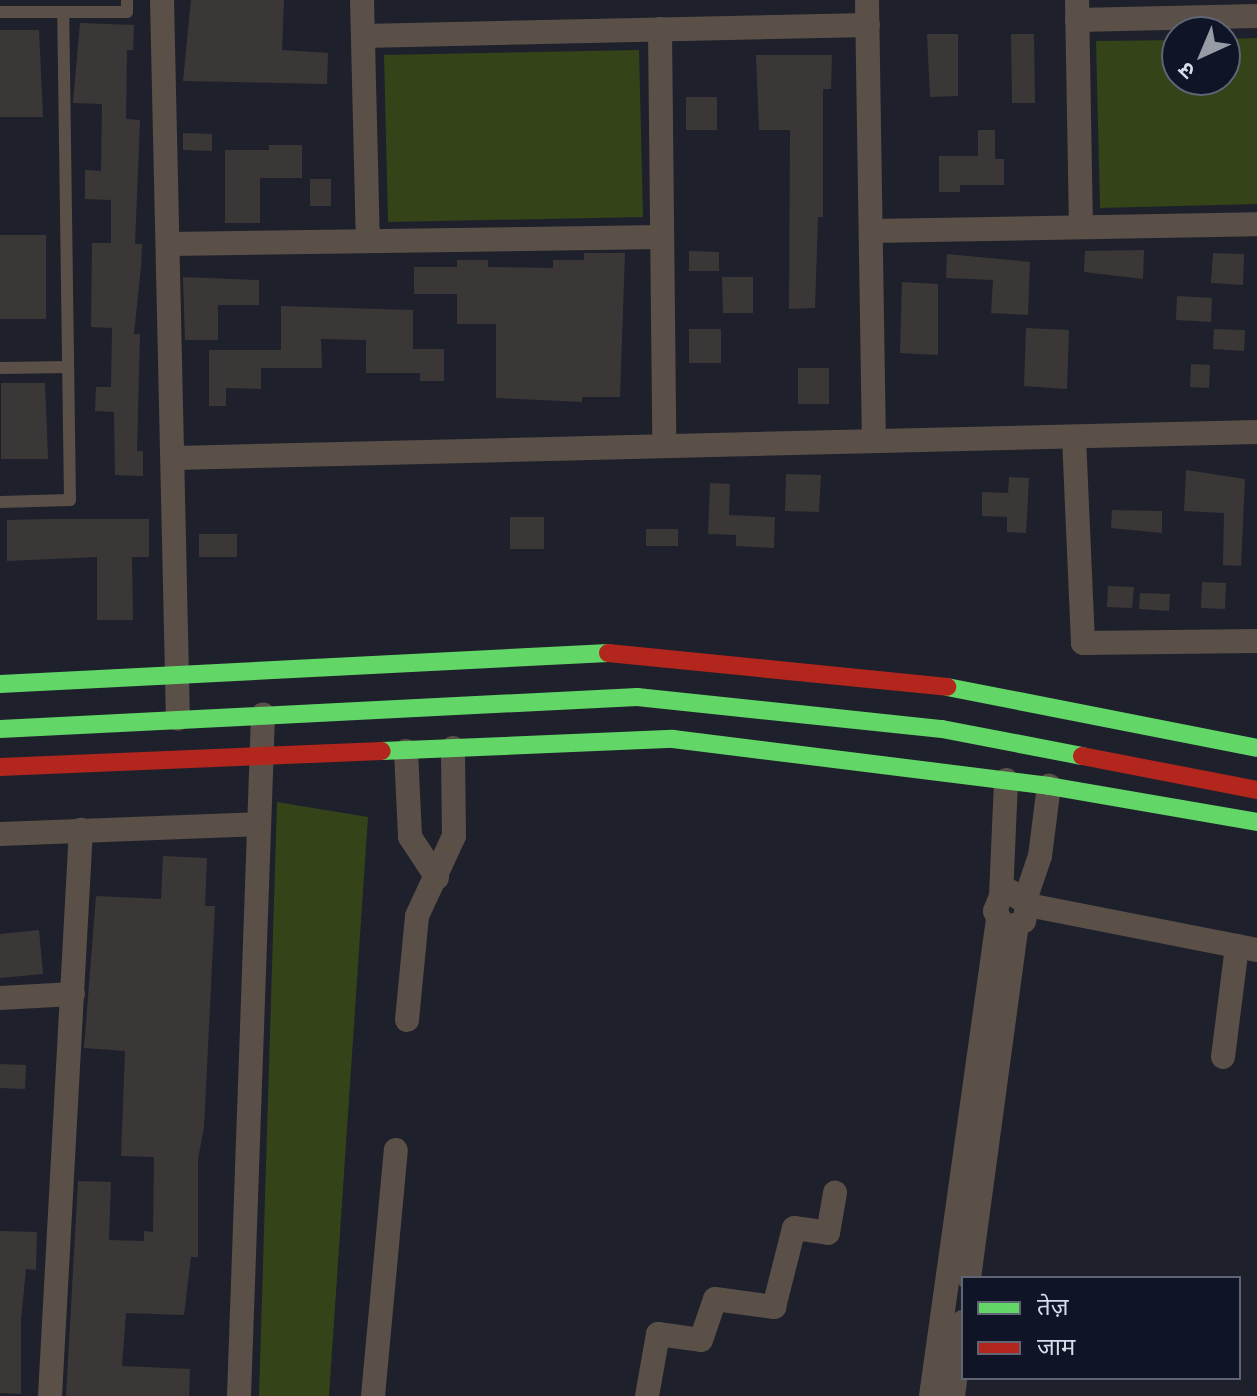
<!DOCTYPE html>
<html>
<head>
<meta charset="utf-8">
<style>
  body { margin:0 }
  #map { position:relative; width:1257px; height:1396px; overflow:hidden; background:#1e212b; font-family:"Exo 2","Noto Sans Devanagari",sans-serif }
  div>[style] { position:absolute }
  [style*='--x'] { left:calc(var(--x)*1px); top:calc(var(--y)*1px); width:calc(var(--w)*1px); rotate:calc(var(--a)*1deg) }
  .green>* { inset:0; background:#344318 }
  .building>* { inset:0; background:#3b3737 }
  .lane>* { height:12px; margin:-6px; padding:0 6px; transform-origin:6px; border-radius:6px; background:#5a5047 }
  .street>* { height:24px; margin:-12px; padding:0 12px; transform-origin:12px; border-radius:12px; background:#5a5047 }
  .fast>* { height:18px; margin:-9px; padding:0 9px; transform-origin:9px; border-radius:9px; background:#63d668 }
  .jam>* { height:18px; margin:-9px; padding:0 9px; transform-origin:9px; border-radius:9px; background:#b3261e }
  span { translate:-50% -50%; white-space:nowrap; text-align:center; line-height:1.15; -webkit-text-stroke:6px #0f1527; paint-order:stroke }
  .legend { position:absolute; left:961px; top:1276px; width:280px; height:104px; box-sizing:border-box; background:#0f1527; border:2px solid #5f6575; margin:0; padding:10px 14px; list-style:none; font-size:24px; color:#d7dce9 }
  .legend li { display:flex; align-items:center; gap:16px; height:40px }
  .legend b { width:40px; border:2px solid #5f6575 }
  .north { position:absolute; left:1161px; top:16px; width:80px; height:80px; box-sizing:border-box; background:#0f1527; border:2px solid #5f6575; border-radius:50%; rotate:224deg; font-size:22px; font-weight:700; line-height:32px; text-align:center; color:#d7dce9 }
  .north::after { content:''; display:block; margin:auto; width:28px; height:36px; background:#969ba6; clip-path:polygon(50% 0,100% 100%,50% 72%,0 100%) }
</style>
</head>
<body>
<div id="map">
  <div class="green">
    <i style="clip-path:polygon(1257px 38px,1257px 204px,1100px 208px,1096px 41px,1177px 40px,1177px 80px,1225px 80px,1225px 39px)"></i>
    <i style="clip-path:polygon(639px 50px,643px 217px,388px 222px,384px 55px)"></i>
    <i style="clip-path:polygon(277px 802px,368px 817px,329px 1396px,259px 1396px)"></i>
  </div>
  <div class="building">
    <i style="clip-path:polygon(191px 0,284px 0,282px 50px,328px 53px,327px 84px,183px 81px)"></i>
    <i style="clip-path:polygon(80px 23px,134px 25px,133px 50px,127px 50px,126px 119px,140px 120px,135px 244px,142px 244px,141px 267px,134px 334px,140px 334px,137px 451px,143px 451px,143px 476px,115px 475px,114px 412px,95px 411px,96px 387px,111px 387px,112px 328px,91px 327px,92px 243px,111px 243px,111px 200px,85px 199px,85px 170px,101px 171px,102px 104px,73px 103px)"></i>
    <i style="clip-path:polygon(0 30px,39px 30px,43px 117px,0 117px)"></i>
    <i style="clip-path:polygon(927px 34px,958px 34px,958px 96px,930px 97px)"></i>
    <i style="clip-path:polygon(1011px 34px,1034px 34px,1035px 103px,1012px 103px)"></i>
    <i style="clip-path:polygon(756px 55px,832px 55px,831px 89px,823px 89px,823px 217px,818px 217px,815px 308px,789px 309px,790px 130px,759px 130px)"></i>
    <i style="clip-path:polygon(686px 97px,717px 97px,717px 130px,686px 130px)"></i>
    <i style="clip-path:polygon(978px 130px,995px 130px,995px 159px,1004px 159px,1004px 185px,960px 185px,960px 192px,939px 192px,939px 156px,978px 156px)"></i>
    <i style="clip-path:polygon(183px 133px,212px 134px,212px 151px,183px 150px)"></i>
    <i style="clip-path:polygon(269px 145px,302px 145px,302px 178px,260px 178px,260px 223px,225px 223px,225px 150px,269px 150px)"></i>
    <i style="clip-path:polygon(310px 179px,331px 179px,331px 206px,310px 206px)"></i>
    <i style="clip-path:polygon(0 235px,46px 235px,46px 319px,0 319px)"></i>
    <i style="clip-path:polygon(1144px 250px,1143px 279px,1084px 272px,1085px 251px)"></i>
    <i style="clip-path:polygon(689px 251px,719px 252px,719px 271px,689px 271px)"></i>
    <i style="clip-path:polygon(584px 253px,625px 253px,620px 397px,582px 397px,582px 402px,496px 398px,496px 324px,457px 324px,457px 294px,414px 294px,414px 267px,457px 267px,457px 260px,488px 260px,488px 267px,553px 268px,553px 260px,584px 260px)"></i>
    <i style="clip-path:polygon(1213px 253px,1244px 254px,1243px 285px,1211px 283px)"></i>
    <i style="clip-path:polygon(947px 254px,1030px 262px,1028px 315px,991px 313px,993px 280px,946px 278px)"></i>
    <i style="clip-path:polygon(183px 277px,259px 280px,259px 305px,218px 305px,218px 340px,185px 340px)"></i>
    <i style="clip-path:polygon(722px 277px,753px 277px,753px 313px,723px 313px)"></i>
    <i style="clip-path:polygon(902px 282px,938px 284px,938px 355px,900px 353px)"></i>
    <i style="clip-path:polygon(1177px 296px,1212px 298px,1211px 322px,1176px 320px)"></i>
    <i style="clip-path:polygon(281px 306px,413px 310px,413px 349px,444px 349px,444px 381px,420px 381px,420px 373px,366px 373px,366px 340px,321px 339px,322px 368px,261px 368px,261px 389px,226px 388px,226px 406px,209px 406px,209px 350px,281px 350px)"></i>
    <i style="clip-path:polygon(1026px 328px,1069px 330px,1067px 389px,1024px 386px)"></i>
    <i style="clip-path:polygon(689px 329px,721px 329px,721px 363px,689px 363px)"></i>
    <i style="clip-path:polygon(1214px 329px,1245px 330px,1244px 351px,1213px 349px)"></i>
    <i style="clip-path:polygon(1191px 364px,1210px 365px,1209px 388px,1190px 387px)"></i>
    <i style="clip-path:polygon(798px 368px,829px 368px,829px 404px,798px 404px)"></i>
    <i style="clip-path:polygon(1px 383px,45px 383px,48px 459px,1px 459px)"></i>
    <i style="clip-path:polygon(1186px 470px,1245px 479px,1241px 566px,1223px 565px,1224px 513px,1184px 511px)"></i>
    <i style="clip-path:polygon(786px 474px,821px 475px,819px 512px,785px 511px)"></i>
    <i style="clip-path:polygon(1009px 477px,1029px 478px,1026px 533px,1007px 532px,1007px 517px,982px 516px,982px 492px,1008px 493px)"></i>
    <i style="clip-path:polygon(710px 483px,730px 484px,729px 515px,775px 517px,774px 548px,736px 546px,736px 535px,708px 534px)"></i>
    <i style="clip-path:polygon(1112px 510px,1162px 511px,1162px 533px,1111px 528px)"></i>
    <i style="clip-path:polygon(510px 517px,544px 517px,544px 549px,510px 549px)"></i>
    <i style="clip-path:polygon(50px 519px,149px 519px,149px 557px,132px 557px,133px 620px,97px 620px,97px 557px,7px 561px,7px 520px)"></i>
    <i style="clip-path:polygon(646px 529px,678px 529px,678px 546px,646px 546px)"></i>
    <i style="clip-path:polygon(199px 534px,237px 534px,237px 557px,199px 557px)"></i>
    <i style="clip-path:polygon(1202px 582px,1226px 583px,1225px 609px,1201px 608px)"></i>
    <i style="clip-path:polygon(1108px 586px,1134px 587px,1132px 608px,1107px 607px)"></i>
    <i style="clip-path:polygon(1140px 593px,1170px 594px,1169px 611px,1139px 609px)"></i>
    <i style="clip-path:polygon(163px 856px,207px 858px,205px 906px,215px 906px,204px 1127px,198px 1159px,198px 1257px,191px 1257px,184px 1315px,126px 1313px,122px 1366px,190px 1369px,189px 1396px,66px 1396px,78px 1181px,111px 1182px,109px 1240px,144px 1241px,144px 1231px,153px 1232px,154px 1157px,121px 1156px,125px 1051px,84px 1048px,96px 896px,161px 899px)"></i>
    <i style="clip-path:polygon(39px 930px,43px 974px,0 978px,0 934px)"></i>
    <i style="clip-path:polygon(0 1064px,26px 1065px,25px 1089px,0 1088px)"></i>
    <i style="clip-path:polygon(0 1231px,37px 1232px,36px 1270px,26px 1269px,21px 1320px,21px 1394px,0 1393px)"></i>
  </div>
  <div class="lane">
    <i style="--x:0;--y:12;--w:127;--a:0"></i>
    <i style="--x:127;--y:12;--w:12;--a:-90"></i>
    <i style="--x:0;--y:368;--w:68;--a:-0.8"></i>
    <i style="--x:0;--y:502;--w:70;--a:-1.6"></i>
    <i style="--x:70;--y:500;--w:488;--a:-90.8"></i>
  </div>
  <div class="street">
    <i style="--x:162;--y:0;--w:719;--a:88.73"></i>
    <i style="--x:362;--y:0;--w:241;--a:88.6"></i>
    <i style="--x:867;--y:0;--w:441;--a:89.1"></i>
    <i style="--x:1077;--y:0;--w:227;--a:89"></i>
    <i style="--x:1077;--y:20;--w:180;--a:-1.3"></i>
    <i style="--x:660;--y:29;--w:415;--a:89.4"></i>
    <i style="--x:363;--y:36;--w:505;--a:-1.25"></i>
    <i style="--x:871;--y:231;--w:386;--a:-1"></i>
    <i style="--x:169;--y:244;--w:493;--a:-0.8"></i>
    <i style="--x:1074;--y:437;--w:206;--a:87.5"></i>
    <i style="--x:1083;--y:643;--w:174;--a:-0.7"></i>
    <i style="--x:175;--y:458;--w:1082;--a:-1.38"></i>
    <i style="--x:406;--y:751;--w:86;--a:87.3"></i>
    <i style="--x:410;--y:837;--w:49;--a:56.6"></i>
    <i style="--x:0;--y:834;--w:258;--a:-2.2"></i>
    <i style="--x:1001;--y:896;--w:116;--a:-87.5"></i>
    <i style="--x:1025;--y:900;--w:46;--a:-71.2"></i>
    <i style="--x:1040;--y:856;--w:71;--a:-82.7"></i>
    <i style="--x:1028;--y:905;--w:16;--a:104"></i>
    <i style="--x:1024;--y:921;--w:11;--a:153"></i>
    <i style="--x:1014;--y:926;--w:11;--a:-170"></i>
    <i style="--x:1003;--y:924;--w:15;--a:-122"></i>
    <i style="--x:995;--y:911;--w:16;--a:-68"></i>
    <i style="--x:1001;--y:896;--w:11;--a:-22"></i>
    <i style="--x:1011;--y:892;--w:21;--a:37"></i>
    <i style="--x:1028;--y:905;--w:233;--a:11.1"></i>
    <i style="--x:0;--y:998;--w:73;--a:-3.1"></i>
    <i style="--x:407;--y:1020;--w:104;--a:-84.5"></i>
    <i style="--x:417;--y:916;--w:88;--a:-65.2"></i>
    <i style="--x:454;--y:836;--w:88;--a:-90.7"></i>
    <i style="--x:1223;--y:1057;--w:112;--a:-82.8"></i>
    <i style="--x:969;--y:1278;--w:356;--a:-82.3"></i>
    <i style="--x:50;--y:1396;--w:567;--a:-86.87"></i>
    <i style="--x:239;--y:1396;--w:682;--a:-87.98"></i>
    <i style="--x:373;--y:1396;--w:247;--a:-84.7"></i>
    <i style="--x:647;--y:1396;--w:63;--a:-79.9"></i>
    <i style="--x:658;--y:1334;--w:43;--a:7.9"></i>
    <i style="--x:701;--y:1340;--w:43;--a:-71.1"></i>
    <i style="--x:715;--y:1299;--w:60;--a:7.7"></i>
    <i style="--x:774;--y:1307;--w:81;--a:-75.8"></i>
    <i style="--x:794;--y:1228;--w:34;--a:8"></i>
    <i style="--x:828;--y:1233;--w:41;--a:-80.1"></i>
    <i style="--x:931;--y:1396;--w:481;--a:-82"></i>
    <i style="--x:953;--y:1396;--w:75;--a:-82.3"></i>
  </div>
  <div class="fast">
    <i style="--x:0;--y:684;--w:609;--a:-2.92"></i>
    <i style="--x:947;--y:687;--w:316;--a:11.1"></i>
    <i style="--x:0;--y:729;--w:638;--a:-2.88"></i>
    <i style="--x:637;--y:697;--w:307;--a:6"></i>
    <i style="--x:942;--y:729;--w:143;--a:10.9"></i>
    <i style="--x:382;--y:751;--w:291;--a:-2.4"></i>
    <i style="--x:673;--y:739;--w:379;--a:7.1"></i>
    <i style="--x:1049;--y:786;--w:211;--a:9.8"></i>
  </div>
  <div class="jam">
    <i style="--x:608;--y:653;--w:341;--a:5.7"></i>
    <i style="--x:1082;--y:756;--w:178;--a:11"></i>
    <i style="--x:0;--y:767;--w:382;--a:-2.4"></i>
  </div>
  <ul class="legend">
  <li><b style="height:10px;background:#63d668"></b>तेज़</li>
  <li><b style="height:10px;background:#b3261e"></b>जाम</li>
  </ul>
  <div class="north">उ</div>
</div>
</body>
</html>
